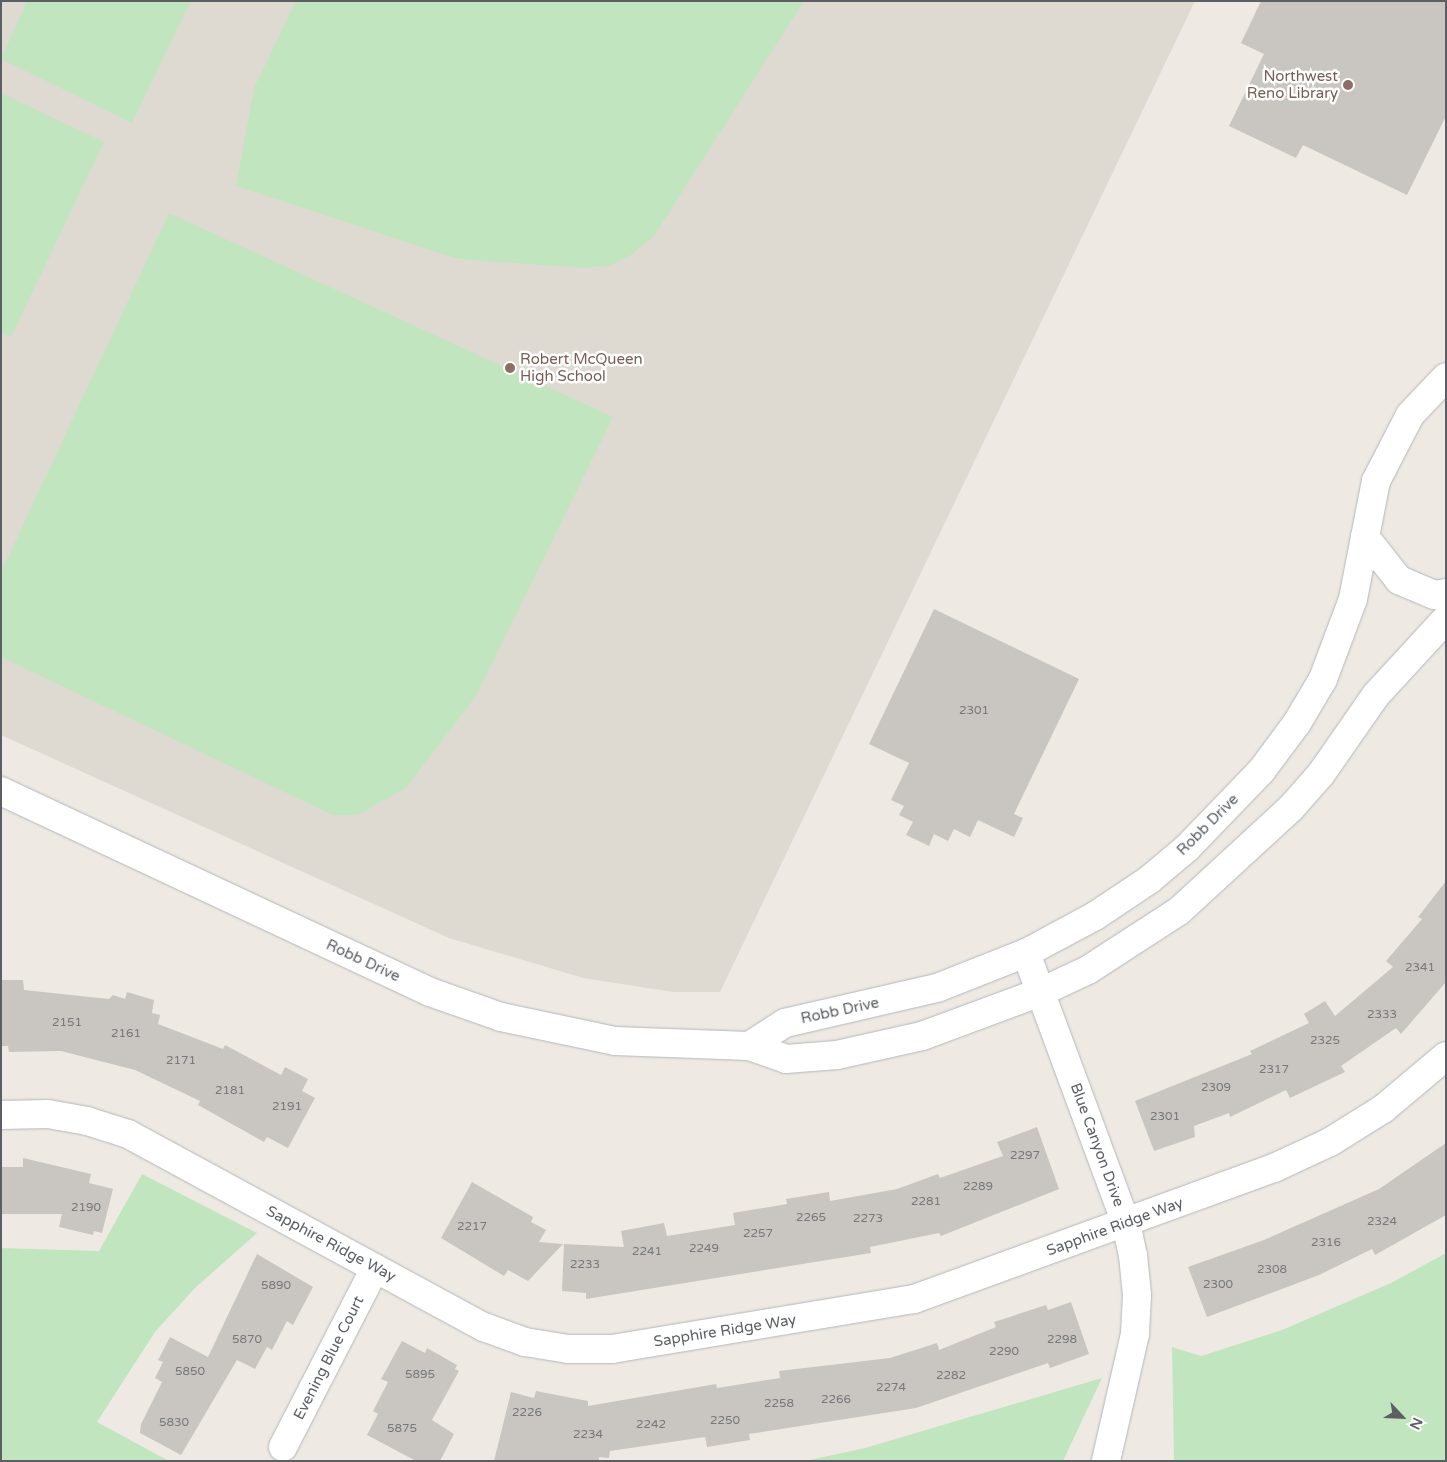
<!DOCTYPE html>
<html>
<head>
<meta charset="utf-8">
<style>
  body { margin:0 }
  #map { position:relative; width:1447px; height:1462px; overflow:hidden; background:#eeeae3; font-family:"Varela Round",sans-serif }
  div>[style] { position:absolute }
  [style*='--x'] { left:calc(var(--x)*1px); top:calc(var(--y)*1px); width:calc(var(--w)*1px); rotate:calc(var(--a)*1deg) }
  .education>* { inset:0; background:#ded9d1 }
  .green>* { inset:0; background:#c1e6bf }
  .building>* { inset:0; background:#c9c5c0 }
  .roads { filter:drop-shadow(0 0 1px #b3b6ba) drop-shadow(0 0 1px #b3b6ba) }
  .minor>* { height:28px; margin:-14px; padding:0 14px; transform-origin:14px; border-radius:14px; background:#fff }
  .dots>* { width:14px; height:14px; translate:-50% -50%; box-sizing:border-box; border:2px solid #fff; border-radius:50% }
  span { translate:-50% -50%; white-space:nowrap; text-align:center; line-height:1.15; -webkit-text-stroke:5px #fff; paint-order:stroke }
  .number-label { font-size:12px; color:#76787a }
  .number-label span { -webkit-text-stroke-width:0 }
  .education-label { font-size:15px; color:#785e54 }
  .right { translate:-100% -50%; text-align:right }
  .left { translate:0 -50%; text-align:left }
  .street-label { font-size:15px; color:#5b5f63 }
  .frame { position:absolute; inset:0; border:2px solid #5b5f63; pointer-events:none }
  .north { position:absolute; left:1377px; top:1392px; width:50px; height:50px; -webkit-text-stroke:4px #fff; paint-order:stroke; rotate:115deg; font-size:14px; font-weight:700; line-height:20px; text-align:center; color:#5b5f63 }
  .north::after { content:''; display:block; margin:auto; width:18px; height:22px; background:#5b5f63; clip-path:polygon(50% 0,100% 100%,50% 72%,0 100%) }
</style>
</head>
<body>
<div id="map">
  <div class="education">
    <i style="clip-path:polygon(1px 1px,1195px 1px,720px 992px,673px 992px,583px 978px,449px 938px,1px 735px)"></i>
  </div>
  <div class="green">
    <i style="clip-path:polygon(27px 1px,191px 1px,132px 123px,1px 59px)"></i>
    <i style="clip-path:polygon(296px 1px,804px 1px,654px 236px,631px 255px,609px 266px,584px 268px,458px 259px,236px 186px,254px 88px)"></i>
    <i style="clip-path:polygon(1px 93px,104px 142px,11px 337px,1px 332px)"></i>
    <i style="clip-path:polygon(169px 213px,613px 417px,476px 696px,406px 788px,357px 815px,333px 815px,1px 657px,1px 572px)"></i>
    <i style="clip-path:polygon(142px 1174px,257px 1233px,195px 1288px,155px 1332px,97px 1422px,169px 1461px,1px 1461px,1px 1248px,99px 1251px)"></i>
    <i style="clip-path:polygon(1446px 1253px,1446px 1461px,1174px 1461px,1172px 1347px,1201px 1356px,1282px 1330px,1391px 1283px)"></i>
    <i style="clip-path:polygon(1102px 1378px,1063px 1461px,805px 1461px,865px 1448px)"></i>
  </div>
  <div class="building">
    <i style="clip-path:polygon(1261px 1px,1446px 1px,1446px 116px,1407px 195px,1303px 145px,1296px 158px,1229px 126px,1264px 54px,1241px 43px)"></i>
    <i style="clip-path:polygon(934px 609px,1079px 679px,1014px 814px,1023px 818px,1014px 837px,978px 820px,970px 837px,954px 829px,948px 841px,934px 834px,929px 846px,906px 835px,913px 822px,899px 815px,904px 806px,891px 800px,909px 763px,869px 744px)"></i>
    <i style="clip-path:polygon(1446px 881px,1446px 982px,1401px 1034px,1396px 1028px,1341px 1066px,1345px 1072px,1290px 1098px,1286px 1090px,1230px 1117px,1229px 1113px,1194px 1126px,1195px 1137px,1154px 1151px,1135px 1101px,1252px 1054px,1250px 1051px,1309px 1023px,1304px 1014px,1325px 1001px,1335px 1016px,1393px 967px,1386px 961px,1422px 919px,1418px 917px)"></i>
    <i style="clip-path:polygon(1px 980px,23px 980px,24px 990px,109px 999px,113px 995px,125px 999px,127px 992px,154px 1000px,152px 1013px,160px 1015px,158px 1024px,223px 1049px,225px 1045px,281px 1075px,285px 1067px,308px 1079px,302px 1091px,315px 1098px,288px 1148px,267px 1137px,264px 1142px,198px 1105px,200px 1101px,135px 1070px,61px 1051px,9px 1052px,8px 1046px,1px 1046px)"></i>
    <i style="clip-path:polygon(1037px 1127px,1059px 1189px,941px 1236px,939px 1233px,870px 1247px,871px 1253px,586px 1299px,586px 1293px,562px 1291px,564px 1244px,624px 1247px,621px 1231px,664px 1223px,667px 1236px,735px 1225px,733px 1213px,787px 1204px,786px 1199px,829px 1192px,830px 1201px,897px 1189px,938px 1174px,940px 1178px,1003px 1156px,997px 1142px)"></i>
    <i style="clip-path:polygon(1446px 1143px,1446px 1215px,1375px 1255px,1372px 1249px,1319px 1275px,1207px 1317px,1188px 1267px,1264px 1240px,1379px 1189px)"></i>
    <i style="clip-path:polygon(23px 1158px,91px 1174px,89px 1183px,113px 1189px,102px 1233px,94px 1231px,93px 1235px,59px 1227px,62px 1214px,1px 1214px,1px 1167px,23px 1167px)"></i>
    <i style="clip-path:polygon(472px 1182px,533px 1217px,531px 1222px,546px 1230px,539px 1242px,563px 1244px,528px 1281px,508px 1270px,504px 1276px,441px 1238px)"></i>
    <i style="clip-path:polygon(257px 1254px,313px 1287px,293px 1325px,287px 1321px,272px 1350px,267px 1347px,255px 1369px,237px 1360px,181px 1455px,140px 1433px,141px 1424px,162px 1382px,155px 1378px,163px 1362px,158px 1360px,170px 1337px,208px 1357px)"></i>
    <i style="clip-path:polygon(1071px 1302px,1089px 1354px,1050px 1368px,1048px 1363px,916px 1408px,749px 1434px,750px 1440px,707px 1447px,705px 1437px,610px 1451px,609px 1458px,599px 1457px,599px 1461px,494px 1461px,511px 1392px,534px 1398px,536px 1391px,588px 1401px,588px 1406px,716px 1384px,717px 1388px,780px 1378px,779px 1371px,890px 1358px,937px 1343px,939px 1350px,996px 1327px,994px 1322px,1046px 1305px,1048px 1310px)"></i>
    <i style="clip-path:polygon(402px 1341px,425px 1353px,427px 1348px,457px 1365px,455px 1369px,459px 1371px,432px 1420px,454px 1434px,440px 1461px,416px 1461px,367px 1435px,378px 1414px,373px 1411px,388px 1382px,381px 1379px)"></i>
  </div>
  <div class="roads">
    <div class="minor">
      <i style="--x:1365;--y:537;--w:55;--a:51.7"></i>
      <i style="--x:1399;--y:580;--w:39;--a:23"></i>
      <i style="--x:1435;--y:595;--w:11;--a:-10"></i>
      <i style="--x:1;--y:791;--w:474;--a:25.1"></i>
      <i style="--x:430;--y:992;--w:75;--a:19.4"></i>
      <i style="--x:501;--y:1017;--w:116;--a:11.9"></i>
      <i style="--x:615;--y:1041;--w:134;--a:2.1"></i>
      <i style="--x:749;--y:1046;--w:39;--a:19"></i>
      <i style="--x:786;--y:1059;--w:51;--a:-4.5"></i>
      <i style="--x:837;--y:1055;--w:87;--a:-12.6"></i>
      <i style="--x:922;--y:1036;--w:127;--a:-20.3"></i>
      <i style="--x:1041;--y:992;--w:52;--a:-25.1"></i>
      <i style="--x:1088;--y:970;--w:108;--a:-33"></i>
      <i style="--x:1179;--y:911;--w:152;--a:-42.6"></i>
      <i style="--x:1291;--y:808;--w:45;--a:-48.6"></i>
      <i style="--x:1321;--y:774;--w:96;--a:-55.2"></i>
      <i style="--x:1376;--y:695;--w:103;--a:-47.4"></i>
      <i style="--x:1026;--y:953;--w:288;--a:69.7"></i>
      <i style="--x:1126;--y:1223;--w:33;--a:78"></i>
      <i style="--x:1133;--y:1255;--w:40;--a:84.3"></i>
      <i style="--x:1137;--y:1295;--w:39;--a:93"></i>
      <i style="--x:1135;--y:1334;--w:130;--a:102.9"></i>
      <i style="--x:749;--y:1046;--w:43;--a:-32.6"></i>
      <i style="--x:785;--y:1023;--w:156;--a:-13"></i>
      <i style="--x:937;--y:988;--w:96;--a:-21.5"></i>
      <i style="--x:1026;--y:953;--w:78;--a:-28.2"></i>
      <i style="--x:1095;--y:916;--w:65;--a:-33.7"></i>
      <i style="--x:1149;--y:880;--w:50;--a:-40.1"></i>
      <i style="--x:1187;--y:848;--w:108;--a:-46.1"></i>
      <i style="--x:1262;--y:770;--w:59;--a:-53.3"></i>
      <i style="--x:1297;--y:723;--w:51;--a:-59.4"></i>
      <i style="--x:1323;--y:679;--w:85;--a:-69.4"></i>
      <i style="--x:1353;--y:599;--w:120;--a:-79"></i>
      <i style="--x:1376;--y:481;--w:74;--a:-62.7"></i>
      <i style="--x:1410;--y:415;--w:52;--a:-46.5"></i>
      <i style="--x:1;--y:1115;--w:47;--a:-1.2"></i>
      <i style="--x:48;--y:1114;--w:40;--a:10"></i>
      <i style="--x:87;--y:1121;--w:43;--a:17.6"></i>
      <i style="--x:128;--y:1134;--w:405;--a:28.5"></i>
      <i style="--x:484;--y:1327;--w:44;--a:20.1"></i>
      <i style="--x:525;--y:1342;--w:44;--a:9.2"></i>
      <i style="--x:568;--y:1349;--w:44;--a:0"></i>
      <i style="--x:612;--y:1349;--w:306;--a:-9.4"></i>
      <i style="--x:914;--y:1299;--w:383;--a:-20"></i>
      <i style="--x:1274;--y:1168;--w:62;--a:-24.9"></i>
      <i style="--x:1330;--y:1142;--w:62;--a:-31.9"></i>
      <i style="--x:1383;--y:1109;--w:82;--a:-40.1"></i>
      <i style="--x:283;--y:1447;--w:201;--a:-62.8"></i>
    </div>
  </div>
  <div class="dots">
    <i style="left:1348px;top:85px;background:#8d6e63"></i>
    <i style="left:510px;top:368px;background:#8d6e63"></i>
  </div>
  <div class="number-label">
    <span style="left:974px;top:711px">2301</span>
    <span style="left:1420px;top:968px">2341</span>
    <span style="left:1382px;top:1015px">2333</span>
    <span style="left:67px;top:1023px">2151</span>
    <span style="left:126px;top:1034px">2161</span>
    <span style="left:1325px;top:1041px">2325</span>
    <span style="left:181px;top:1061px">2171</span>
    <span style="left:1274px;top:1070px">2317</span>
    <span style="left:1216px;top:1088px">2309</span>
    <span style="left:230px;top:1091px">2181</span>
    <span style="left:287px;top:1107px">2191</span>
    <span style="left:1165px;top:1117px">2301</span>
    <span style="left:1025px;top:1156px">2297</span>
    <span style="left:978px;top:1187px">2289</span>
    <span style="left:926px;top:1202px">2281</span>
    <span style="left:86px;top:1208px">2190</span>
    <span style="left:811px;top:1218px">2265</span>
    <span style="left:868px;top:1219px">2273</span>
    <span style="left:1382px;top:1222px">2324</span>
    <span style="left:472px;top:1227px">2217</span>
    <span style="left:758px;top:1234px">2257</span>
    <span style="left:1326px;top:1243px">2316</span>
    <span style="left:704px;top:1249px">2249</span>
    <span style="left:647px;top:1252px">2241</span>
    <span style="left:585px;top:1265px">2233</span>
    <span style="left:1272px;top:1270px">2308</span>
    <span style="left:1218px;top:1285px">2300</span>
    <span style="left:276px;top:1286px">5890</span>
    <span style="left:247px;top:1340px">5870</span>
    <span style="left:1062px;top:1340px">2298</span>
    <span style="left:1004px;top:1352px">2290</span>
    <span style="left:190px;top:1372px">5850</span>
    <span style="left:420px;top:1375px">5895</span>
    <span style="left:951px;top:1376px">2282</span>
    <span style="left:891px;top:1388px">2274</span>
    <span style="left:836px;top:1400px">2266</span>
    <span style="left:779px;top:1404px">2258</span>
    <span style="left:527px;top:1413px">2226</span>
    <span style="left:725px;top:1421px">2250</span>
    <span style="left:174px;top:1423px">5830</span>
    <span style="left:651px;top:1425px">2242</span>
    <span style="left:402px;top:1429px">5875</span>
    <span style="left:588px;top:1435px">2234</span>
  </div>
  <div class="education-label">
    <span class="right" style="left:1338px;top:85px">Northwest<br>Reno Library</span>
    <span class="left" style="left:520px;top:368px">Robert McQueen<br>High School</span>
  </div>
  <div class="street-label">
    <span style="left:1208px;top:825px;rotate:-45deg">Robb Drive</span>
    <span style="left:363px;top:961px;rotate:25deg">Robb Drive</span>
    <span style="left:840px;top:1011px;rotate:-12deg">Robb Drive</span>
    <span style="left:1097px;top:1145px;rotate:70deg">Blue Canyon Drive</span>
    <span style="left:1115px;top:1227px;rotate:-20deg">Sapphire Ridge Way</span>
    <span style="left:331px;top:1244px;rotate:28deg">Sapphire Ridge Way</span>
    <span style="left:725px;top:1331px;rotate:-9deg">Sapphire Ridge Way</span>
    <span style="left:329px;top:1358px;rotate:-63deg">Evening Blue Court</span>
  </div>
  <div class="frame"></div>
  <div class="north">N</div>
</div>
</body>
</html>
